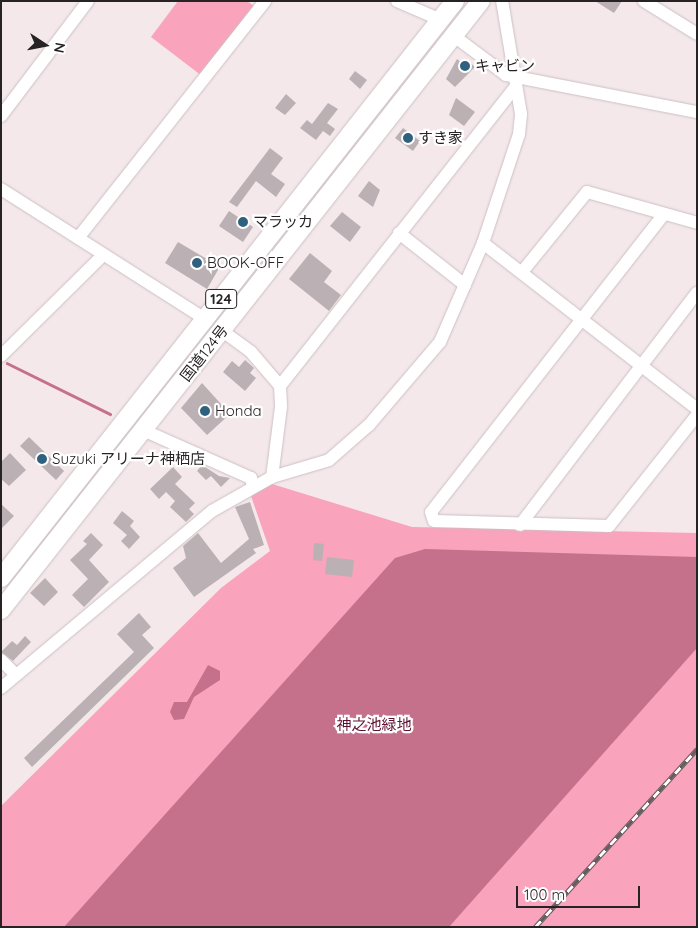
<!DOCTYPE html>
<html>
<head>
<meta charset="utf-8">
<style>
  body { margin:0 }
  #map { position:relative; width:698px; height:928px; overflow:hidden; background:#f4e8eb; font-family:Quicksand,"Noto Sans JP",sans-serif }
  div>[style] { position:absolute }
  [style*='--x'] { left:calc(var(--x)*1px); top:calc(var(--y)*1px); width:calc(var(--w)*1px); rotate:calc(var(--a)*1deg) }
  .green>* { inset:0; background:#f9a3bc }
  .water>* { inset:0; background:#c6718b }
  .stream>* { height:2.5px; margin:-1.25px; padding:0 1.25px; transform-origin:1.25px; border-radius:1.25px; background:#c6718b }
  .building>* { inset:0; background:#bbb0b3 }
  .roads { filter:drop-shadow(0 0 1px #ccc0c3) drop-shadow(0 0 1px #ccc0c3) }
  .minor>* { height:12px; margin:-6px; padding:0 6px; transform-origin:6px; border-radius:6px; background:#fff }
  .highway>* { height:18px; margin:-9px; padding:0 9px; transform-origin:9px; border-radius:9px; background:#fff }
  .rail>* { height:4.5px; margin-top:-2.25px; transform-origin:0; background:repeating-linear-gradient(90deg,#fff 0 8px,#635d5e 0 16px); box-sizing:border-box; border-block:1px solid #635d5e }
  .dots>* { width:14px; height:14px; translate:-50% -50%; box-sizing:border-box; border:2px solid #fff; border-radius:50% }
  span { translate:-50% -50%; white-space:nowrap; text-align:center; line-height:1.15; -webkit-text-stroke:4.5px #fff; paint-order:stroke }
  .shield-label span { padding:1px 4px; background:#fff; border:1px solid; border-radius:4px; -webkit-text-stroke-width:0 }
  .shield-label { font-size:14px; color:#272324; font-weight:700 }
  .poi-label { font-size:15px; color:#272324 }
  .left { translate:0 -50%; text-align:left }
  .street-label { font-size:15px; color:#272324 }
  .park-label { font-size:15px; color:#601232 }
  .frame { position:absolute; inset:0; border:2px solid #272324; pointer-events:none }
  .north { position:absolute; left:20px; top:20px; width:50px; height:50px; -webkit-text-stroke:4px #fff; paint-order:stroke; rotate:101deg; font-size:14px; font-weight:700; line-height:20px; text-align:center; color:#272324 }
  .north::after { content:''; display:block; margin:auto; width:18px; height:22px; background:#272324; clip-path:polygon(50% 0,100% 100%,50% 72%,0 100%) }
  .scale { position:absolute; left:516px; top:886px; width:124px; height:22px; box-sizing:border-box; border:2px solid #272324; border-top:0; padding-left:6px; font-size:15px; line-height:18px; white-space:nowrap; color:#272324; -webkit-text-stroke:4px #fff; paint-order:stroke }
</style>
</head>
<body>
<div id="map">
  <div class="green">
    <i style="clip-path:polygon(178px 1px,247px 1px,254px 6px,202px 76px,151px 37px)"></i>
    <i style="clip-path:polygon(272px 484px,412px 527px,697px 533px,697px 927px,1px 927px,1px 806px,221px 588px,270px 551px,251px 496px)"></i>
  </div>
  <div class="water">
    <i style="clip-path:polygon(425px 549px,697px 557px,697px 648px,449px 927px,64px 927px,395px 558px)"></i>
    <i style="clip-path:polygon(208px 665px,220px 671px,220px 680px,194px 697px,184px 719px,174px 720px,170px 712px,174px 702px,187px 702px)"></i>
  </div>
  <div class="stream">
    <i style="--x:7;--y:363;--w:115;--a:26.3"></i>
  </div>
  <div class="building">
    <i style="clip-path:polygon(595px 1px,622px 1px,614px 13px)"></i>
    <i style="clip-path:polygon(457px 59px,463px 64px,466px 59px,475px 67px,455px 87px,446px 79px)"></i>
    <i style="clip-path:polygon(355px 71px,367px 80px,360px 89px,349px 79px)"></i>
    <i style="clip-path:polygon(286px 94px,296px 103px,285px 115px,275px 108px)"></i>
    <i style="clip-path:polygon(456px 98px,475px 112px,464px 126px,449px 115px)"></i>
    <i style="clip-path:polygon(328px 103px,338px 109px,327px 123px,335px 129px,330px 136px,323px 131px,316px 140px,300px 128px,307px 120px,312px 124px)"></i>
    <i style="clip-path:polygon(403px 128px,420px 141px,413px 151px,395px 138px)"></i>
    <i style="clip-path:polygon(270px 148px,283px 158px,271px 174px,285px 184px,276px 197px,256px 181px,237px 207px,229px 202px)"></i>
    <i style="clip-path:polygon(369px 181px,380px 190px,373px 207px,358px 196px)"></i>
    <i style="clip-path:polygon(229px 211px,253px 227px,243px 242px,219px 226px)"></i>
    <i style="clip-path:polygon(342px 212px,361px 227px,350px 242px,330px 226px)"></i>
    <i style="clip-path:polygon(178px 242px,217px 265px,218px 270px,207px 289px,165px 263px)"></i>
    <i style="clip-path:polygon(310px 253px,332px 271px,324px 282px,341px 295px,329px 311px,289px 279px)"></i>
    <i style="clip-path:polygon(245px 360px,254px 368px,250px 373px,256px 378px,245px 391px,223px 372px,232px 361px,239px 367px)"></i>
    <i style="clip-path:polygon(202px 383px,230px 414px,207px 435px,181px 408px)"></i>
    <i style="clip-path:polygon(29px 437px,64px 471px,56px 480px,20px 446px)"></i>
    <i style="clip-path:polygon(10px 453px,26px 470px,9px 486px,1px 479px,1px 462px)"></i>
    <i style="clip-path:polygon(202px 465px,219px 476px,230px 478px,221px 487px,211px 476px,206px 480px,197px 471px)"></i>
    <i style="clip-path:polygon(173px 467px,182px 477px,175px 484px,195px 503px,189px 509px,194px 514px,186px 522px,170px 507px,175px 501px,166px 492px,159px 499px,150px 489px)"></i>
    <i style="clip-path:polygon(250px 502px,264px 545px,253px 549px,256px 553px,194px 597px,173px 568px,186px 558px,183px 546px,198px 533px,221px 563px,249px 539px,235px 507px)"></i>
    <i style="clip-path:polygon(1px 504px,14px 516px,1px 529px)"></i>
    <i style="clip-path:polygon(122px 511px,134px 521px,130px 526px,140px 537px,129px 549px,121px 541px,127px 535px,113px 523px)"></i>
    <i style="clip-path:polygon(91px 533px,103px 545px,89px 560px,109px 582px,84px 607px,72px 595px,88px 579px,70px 560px,87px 544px,83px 541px)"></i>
    <i style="clip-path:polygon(314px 543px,324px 544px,322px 561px,313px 560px)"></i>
    <i style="clip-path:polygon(327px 557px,354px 560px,352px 577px,325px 574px)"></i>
    <i style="clip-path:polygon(45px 578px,58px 592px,44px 606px,30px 593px)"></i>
    <i style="clip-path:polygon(139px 613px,151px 627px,142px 635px,154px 648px,32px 767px,24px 758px,134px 652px,117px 634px)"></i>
    <i style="clip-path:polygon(25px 636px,31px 642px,13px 661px,1px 652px,12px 641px,17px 645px)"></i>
  </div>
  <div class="roads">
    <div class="minor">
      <i style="--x:397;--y:1;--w:48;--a:23.4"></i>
      <i style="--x:644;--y:1;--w:62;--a:31.9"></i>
      <i style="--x:454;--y:36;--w:65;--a:36.9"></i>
      <i style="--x:506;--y:75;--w:195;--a:11"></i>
      <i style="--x:1;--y:116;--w:144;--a:-52.9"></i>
      <i style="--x:1;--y:189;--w:242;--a:32.5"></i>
      <i style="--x:664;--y:214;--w:378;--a:128"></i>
      <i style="--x:431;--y:512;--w:9;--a:72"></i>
      <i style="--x:434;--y:521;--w:175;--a:1.6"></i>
      <i style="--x:609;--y:526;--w:142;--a:-51.6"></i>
      <i style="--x:399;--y:233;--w:84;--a:38.2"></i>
      <i style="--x:78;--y:238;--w:302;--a:-51.7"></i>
      <i style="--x:483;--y:243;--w:271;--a:37.8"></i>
      <i style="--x:522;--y:272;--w:103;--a:-50.9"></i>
      <i style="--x:587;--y:192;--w:114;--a:15.7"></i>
      <i style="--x:221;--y:330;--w:37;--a:36"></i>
      <i style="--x:251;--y:352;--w:45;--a:49.5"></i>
      <i style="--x:280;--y:386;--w:21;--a:87"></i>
      <i style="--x:281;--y:407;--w:71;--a:97.3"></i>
      <i style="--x:1;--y:356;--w:144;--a:-44.7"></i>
      <i style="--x:280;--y:386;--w:380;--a:-51.8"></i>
      <i style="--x:143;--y:430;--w:118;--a:24"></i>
      <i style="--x:251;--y:478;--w:8;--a:76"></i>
      <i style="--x:520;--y:525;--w:292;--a:-52.7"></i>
      <i style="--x:1;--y:660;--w:21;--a:45"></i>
      <i style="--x:1;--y:688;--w:275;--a:-40"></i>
      <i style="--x:212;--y:511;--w:69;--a:-29.5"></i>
      <i style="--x:272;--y:477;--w:59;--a:-16.6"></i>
      <i style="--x:329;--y:460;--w:53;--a:-41.2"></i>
      <i style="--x:369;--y:425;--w:109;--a:-49.5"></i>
      <i style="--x:440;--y:342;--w:108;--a:-66.5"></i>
      <i style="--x:483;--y:243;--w:115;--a:-71.7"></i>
      <i style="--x:519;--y:134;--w:20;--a:-84"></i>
      <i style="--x:521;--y:114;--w:115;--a:-99.5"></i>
    </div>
    <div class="highway">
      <i style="--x:1;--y:578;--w:734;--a:-51.8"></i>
      <i style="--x:1;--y:610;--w:775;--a:-51.76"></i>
    </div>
  </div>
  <div class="rail">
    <i style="--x:535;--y:927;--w:241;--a:-47.7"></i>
  </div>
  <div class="dots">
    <i style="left:465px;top:66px;background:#2f617f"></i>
    <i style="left:408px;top:138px;background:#2f617f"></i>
    <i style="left:243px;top:222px;background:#2f617f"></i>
    <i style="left:197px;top:263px;background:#2f617f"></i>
    <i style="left:205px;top:411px;background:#2f617f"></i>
    <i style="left:42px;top:459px;background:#2f617f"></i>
  </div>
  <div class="shield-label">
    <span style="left:221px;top:299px">124</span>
  </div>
  <div class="poi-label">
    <span class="left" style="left:475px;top:66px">キャビン</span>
    <span class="left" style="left:418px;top:138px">すき家</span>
    <span class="left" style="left:253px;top:222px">マラッカ</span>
    <span class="left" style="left:207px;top:263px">BOOK-OFF</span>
    <span class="left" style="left:215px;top:411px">Honda</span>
    <span class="left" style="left:52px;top:459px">Suzuki アリーナ神栖店</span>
  </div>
  <div class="street-label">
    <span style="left:204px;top:353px;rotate:-52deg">国道124号</span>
  </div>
  <div class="park-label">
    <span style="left:374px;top:725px">神之池緑地</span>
  </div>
  <div class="frame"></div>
  <div class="north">N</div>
  <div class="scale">100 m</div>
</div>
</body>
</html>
